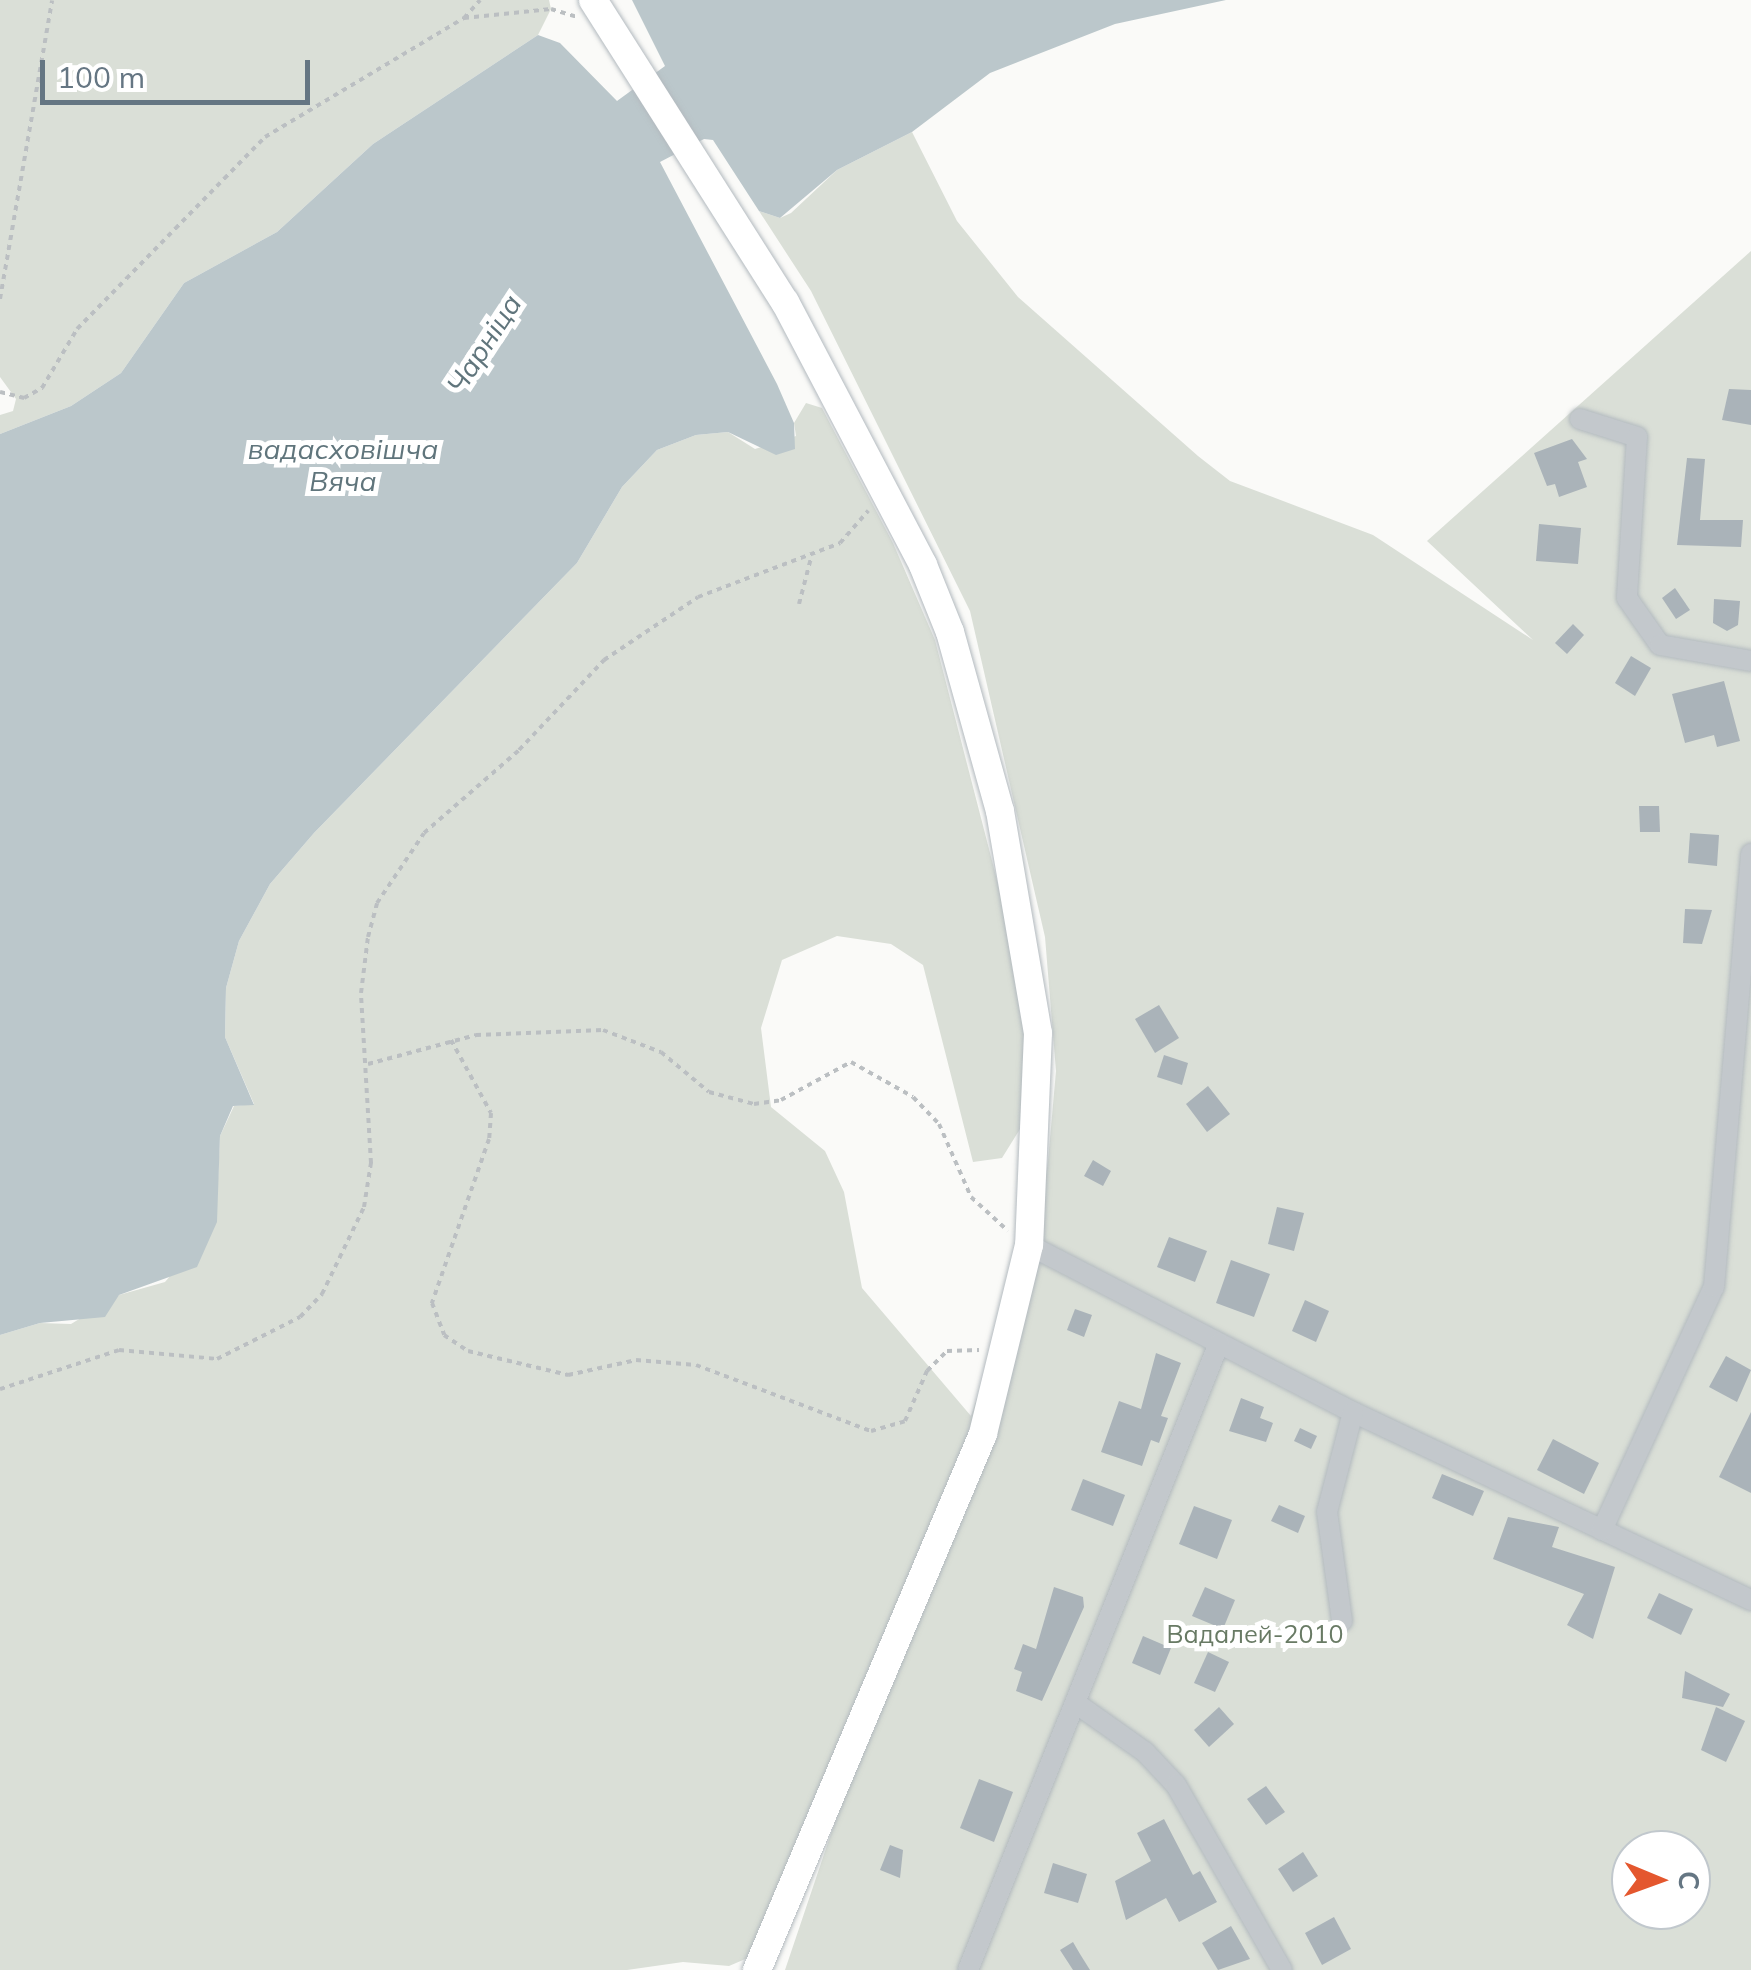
<!DOCTYPE html>
<html>
<head>
<meta charset="utf-8">
<style>
  body { margin:0 }
  #map { position:relative; width:1751px; height:1970px; overflow:hidden; background:#fafaf8; font-family:Mulish,sans-serif }
  div>[style] { position:absolute }
  [style*='--x'] { left:calc(var(--x)*1px); top:calc(var(--y)*1px); width:calc(var(--w)*1px); rotate:calc(var(--a)*1deg) }
  .green>* { inset:0; background:#dadfd7 }
  .water>* { inset:0; background:#bbc7cb }
  .building>* { inset:0; background:#aab3b9 }
  .path>* { height:4px; margin-top:-2px; transform-origin:0; background:repeating-linear-gradient(90deg,#bbbfc2 0 5px,transparent 0 10px) }
  .roads { filter:drop-shadow(0 0 2px #b3babf) drop-shadow(0 0 2px #b3babf) }
  .street>* { height:20px; margin:-10px; padding:0 10px; transform-origin:10px; border-radius:10px; background:#c3c8cc }
  .secondary>* { height:28px; margin:-14px; padding:0 14px; transform-origin:14px; border-radius:14px; background:#fff }
  span { translate:-50% -50%; white-space:nowrap; text-align:center; line-height:1.15; -webkit-text-stroke:10px #fff; paint-order:stroke }
  .park-label { font-size:25px; color:#687a64 }
  .water-label { font-size:28px; color:#60757c; font-style:italic }
  .north { position:absolute; left:1611px; top:1830px; width:100px; height:100px; box-sizing:border-box; background:#fff; border:2px solid #c1c8cd; border-radius:50%; rotate:91deg; font-size:28px; font-weight:700; line-height:40px; text-align:center; color:#657683 }
  .north::after { content:''; display:block; margin:auto; width:35px; height:45px; background:#e4572e; clip-path:polygon(50% 0,100% 100%,50% 72%,0 100%) }
  .scale { position:absolute; left:40px; top:60px; width:270px; height:45px; box-sizing:border-box; border:5px solid #657683; border-top:0; padding-left:12px; font-size:30px; line-height:35px; white-space:nowrap; color:#657683; -webkit-text-stroke:8px #fff; paint-order:stroke }
</style>
</head>
<body>
<div id="map">
  <div class="green">
    <i style="clip-path:polygon(0 0,549px 0,551px 9px,538px 35px,373px 144px,277px 232px,184px 283px,121px 373px,71px 406px,0 434px,0 415px,13px 411px,16px 399px,0 377px)"></i>
    <i style="clip-path:polygon(evenodd,912px 132px,957px 221px,1018px 297px,1198px 456px,1230px 481px,1373px 535px,1533px 640px,1427px 541px,1751px 251px,1751px 1970px,785px 1970px,933px 1531px,750px 1957px,729px 1966px,683px 1962px,627px 1970px,0 1970px,0 1335px,40px 1323px,71px 1324px,119px 1295px,165px 1282px,216px 1222px,220px 1136px,234px 1106px,254px 1104px,225px 1037px,226px 988px,239px 941px,270px 884px,314px 833px,577px 563px,622px 487px,657px 450px,696px 435px,728px 432px,755px 449px,796px 436px,794px 423px,806px 403px,822px 408px,893px 543px,935px 640px,1012px 938px,1026px 1048px,1025px 1121px,1002px 1158px,973px 1162px,923px 965px,891px 944px,837px 936px,782px 960px,761px 1028px,771px 1107px,825px 1151px,844px 1192px,862px 1288px,971px 1416px,1041px 1206px,1048px 1161px,1056px 1071px,1045px 937px,970px 611px,811px 291px,759px 211px,780px 218px,791px 213px,837px 170px,912px 132px,1631px 1850px,1691px 1850px,1691px 1910px,1631px 1910px,1631px 1850px)"></i>
  </div>
  <div class="water">
    <i style="clip-path:polygon(632px 0,1226px 0,1115px 24px,990px 73px,912px 132px,837px 170px,780px 218px,759px 211px,713px 140px,704px 139px,660px 162px,777px 384px,794px 423px,795px 449px,776px 455px,728px 432px,696px 435px,657px 450px,622px 487px,577px 563px,314px 833px,270px 884px,239px 941px,226px 988px,225px 1037px,254px 1105px,233px 1106px,220px 1136px,217px 1222px,197px 1267px,119px 1295px,105px 1317px,40px 1323px,0 1335px,0 434px,71px 406px,121px 373px,184px 283px,277px 232px,373px 144px,538px 35px,560px 43px,617px 101px,665px 66px)"></i>
  </div>
  <div class="building">
    <i style="clip-path:polygon(1729px 389px,1751px 390px,1751px 425px,1722px 420px)"></i>
    <i style="clip-path:polygon(1572px 439px,1587px 459px,1578px 462px,1587px 487px,1559px 497px,1555px 484px,1547px 486px,1534px 453px)"></i>
    <i style="clip-path:polygon(1687px 458px,1705px 459px,1700px 520px,1743px 520px,1741px 547px,1677px 545px)"></i>
    <i style="clip-path:polygon(1539px 524px,1581px 528px,1578px 564px,1536px 561px)"></i>
    <i style="clip-path:polygon(1675px 588px,1690px 610px,1676px 619px,1662px 598px)"></i>
    <i style="clip-path:polygon(1714px 599px,1740px 601px,1738px 625px,1727px 631px,1713px 623px)"></i>
    <i style="clip-path:polygon(1573px 624px,1584px 635px,1567px 654px,1555px 643px)"></i>
    <i style="clip-path:polygon(1631px 656px,1651px 668px,1635px 696px,1615px 683px)"></i>
    <i style="clip-path:polygon(1724px 681px,1740px 741px,1717px 747px,1714px 735px,1685px 743px,1672px 694px)"></i>
    <i style="clip-path:polygon(1639px 806px,1659px 806px,1660px 832px,1640px 832px)"></i>
    <i style="clip-path:polygon(1690px 833px,1719px 835px,1717px 866px,1688px 863px)"></i>
    <i style="clip-path:polygon(1685px 909px,1712px 910px,1702px 944px,1683px 943px)"></i>
    <i style="clip-path:polygon(1159px 1005px,1179px 1038px,1155px 1053px,1135px 1019px)"></i>
    <i style="clip-path:polygon(1164px 1055px,1188px 1063px,1182px 1085px,1157px 1077px)"></i>
    <i style="clip-path:polygon(1208px 1086px,1230px 1114px,1207px 1132px,1186px 1104px)"></i>
    <i style="clip-path:polygon(1093px 1160px,1111px 1171px,1103px 1186px,1084px 1176px)"></i>
    <i style="clip-path:polygon(1277px 1207px,1304px 1213px,1294px 1251px,1268px 1244px)"></i>
    <i style="clip-path:polygon(1169px 1237px,1207px 1251px,1195px 1282px,1157px 1267px)"></i>
    <i style="clip-path:polygon(1231px 1260px,1270px 1274px,1254px 1317px,1216px 1303px)"></i>
    <i style="clip-path:polygon(1305px 1300px,1329px 1311px,1316px 1342px,1292px 1331px)"></i>
    <i style="clip-path:polygon(1075px 1309px,1092px 1315px,1084px 1337px,1067px 1330px)"></i>
    <i style="clip-path:polygon(1156px 1353px,1181px 1363px,1161px 1416px,1168px 1418px,1159px 1443px,1151px 1440px,1142px 1466px,1101px 1452px,1119px 1401px,1141px 1409px)"></i>
    <i style="clip-path:polygon(1726px 1356px,1751px 1370px,1737px 1402px,1709px 1387px)"></i>
    <i style="clip-path:polygon(1241px 1398px,1264px 1407px,1260px 1418px,1273px 1423px,1266px 1442px,1229px 1431px)"></i>
    <i style="clip-path:polygon(1751px 1412px,1751px 1493px,1719px 1477px)"></i>
    <i style="clip-path:polygon(1300px 1428px,1317px 1436px,1311px 1449px,1294px 1441px)"></i>
    <i style="clip-path:polygon(1553px 1439px,1599px 1463px,1584px 1494px,1537px 1470px)"></i>
    <i style="clip-path:polygon(1442px 1474px,1484px 1491px,1473px 1516px,1432px 1498px)"></i>
    <i style="clip-path:polygon(1083px 1479px,1125px 1495px,1113px 1526px,1071px 1510px)"></i>
    <i style="clip-path:polygon(1279px 1505px,1305px 1516px,1298px 1533px,1271px 1521px)"></i>
    <i style="clip-path:polygon(1194px 1506px,1232px 1520px,1217px 1559px,1179px 1544px)"></i>
    <i style="clip-path:polygon(1508px 1517px,1559px 1527px,1552px 1547px,1615px 1567px,1593px 1639px,1567px 1625px,1584px 1594px,1493px 1559px)"></i>
    <i style="clip-path:polygon(1054px 1587px,1083px 1597px,1084px 1607px,1042px 1701px,1016px 1691px,1022px 1672px,1014px 1669px,1023px 1644px,1036px 1649px)"></i>
    <i style="clip-path:polygon(1205px 1587px,1235px 1600px,1223px 1629px,1192px 1616px)"></i>
    <i style="clip-path:polygon(1659px 1593px,1693px 1609px,1681px 1635px,1647px 1618px)"></i>
    <i style="clip-path:polygon(1143px 1636px,1171px 1648px,1160px 1675px,1132px 1663px)"></i>
    <i style="clip-path:polygon(1208px 1652px,1229px 1662px,1215px 1692px,1194px 1683px)"></i>
    <i style="clip-path:polygon(1685px 1671px,1730px 1694px,1723px 1707px,1682px 1698px)"></i>
    <i style="clip-path:polygon(1219px 1707px,1234px 1724px,1209px 1747px,1194px 1730px)"></i>
    <i style="clip-path:polygon(1716px 1707px,1745px 1721px,1726px 1762px,1701px 1750px)"></i>
    <i style="clip-path:polygon(979px 1779px,1013px 1792px,994px 1842px,960px 1828px)"></i>
    <i style="clip-path:polygon(1266px 1786px,1285px 1812px,1266px 1825px,1247px 1799px)"></i>
    <i style="clip-path:polygon(1164px 1819px,1193px 1875px,1200px 1871px,1217px 1902px,1179px 1922px,1166px 1898px,1126px 1920px,1115px 1881px,1151px 1861px,1137px 1833px)"></i>
    <i style="clip-path:polygon(890px 1845px,903px 1850px,900px 1878px,880px 1870px)"></i>
    <i style="clip-path:polygon(1303px 1852px,1318px 1876px,1293px 1892px,1278px 1869px)"></i>
    <i style="clip-path:polygon(1053px 1863px,1087px 1874px,1078px 1903px,1044px 1893px)"></i>
    <i style="clip-path:polygon(1334px 1917px,1351px 1949px,1322px 1965px,1305px 1933px)"></i>
    <i style="clip-path:polygon(1231px 1926px,1250px 1959px,1218px 1970px,1202px 1943px)"></i>
    <i style="clip-path:polygon(1073px 1942px,1080px 1954px,1090px 1970px,1073px 1970px,1060px 1950px)"></i>
  </div>
  <div class="path">
    <i style="--x:464;--y:18;--w:24;--a:-48"></i>
    <i style="--x:0;--y:299;--w:303;--a:-80.1"></i>
    <i style="--x:0;--y:392;--w:25;--a:14"></i>
    <i style="--x:24;--y:398;--w:21;--a:-29"></i>
    <i style="--x:42;--y:388;--w:69;--a:-59.3"></i>
    <i style="--x:77;--y:329;--w:269;--a:-45.6"></i>
    <i style="--x:265;--y:137;--w:232;--a:-30.9"></i>
    <i style="--x:464;--y:18;--w:87;--a:-5.9"></i>
    <i style="--x:551;--y:9;--w:27;--a:17"></i>
    <i style="--x:799;--y:604;--w:48;--a:-75.4"></i>
    <i style="--x:451;--y:1040;--w:83;--a:61.3"></i>
    <i style="--x:491;--y:1113;--w:26;--a:94"></i>
    <i style="--x:489;--y:1139;--w:174;--a:109.2"></i>
    <i style="--x:432;--y:1303;--w:34;--a:69"></i>
    <i style="--x:444;--y:1335;--w:29;--a:34"></i>
    <i style="--x:468;--y:1351;--w:103;--a:13.5"></i>
    <i style="--x:568;--y:1375;--w:70;--a:-12.4"></i>
    <i style="--x:636;--y:1360;--w:60;--a:4.8"></i>
    <i style="--x:696;--y:1365;--w:187;--a:20.7"></i>
    <i style="--x:871;--y:1431;--w:35;--a:-16"></i>
    <i style="--x:905;--y:1421;--w:55;--a:-66.3"></i>
    <i style="--x:927;--y:1371;--w:28;--a:-45"></i>
    <i style="--x:947;--y:1351;--w:32;--a:-2"></i>
    <i style="--x:368;--y:1064;--w:112;--a:-15"></i>
    <i style="--x:476;--y:1035;--w:127;--a:-2.3"></i>
    <i style="--x:603;--y:1030;--w:62;--a:20.8"></i>
    <i style="--x:661;--y:1052;--w:62;--a:39.8"></i>
    <i style="--x:709;--y:1092;--w:47;--a:14.9"></i>
    <i style="--x:754;--y:1104;--w:27;--a:-8"></i>
    <i style="--x:781;--y:1100;--w:80;--a:-28.5"></i>
    <i style="--x:851;--y:1062;--w:71;--a:29.4"></i>
    <i style="--x:913;--y:1097;--w:37;--a:46"></i>
    <i style="--x:939;--y:1124;--w:80;--a:66.3"></i>
    <i style="--x:971;--y:1197;--w:50;--a:42.6"></i>
    <i style="--x:0;--y:1389;--w:125;--a:-18.1"></i>
    <i style="--x:119;--y:1350;--w:98;--a:5.2"></i>
    <i style="--x:217;--y:1359;--w:93;--a:-26.8"></i>
    <i style="--x:300;--y:1317;--w:32;--a:-46"></i>
    <i style="--x:322;--y:1294;--w:97;--a:-64.2"></i>
    <i style="--x:364;--y:1207;--w:45;--a:-81"></i>
    <i style="--x:371;--y:1163;--w:170;--a:-93.4"></i>
    <i style="--x:361;--y:993;--w:56;--a:-82.9"></i>
    <i style="--x:368;--y:937;--w:35;--a:-75"></i>
    <i style="--x:377;--y:903;--w:84;--a:-56.1"></i>
    <i style="--x:424;--y:833;--w:126;--a:-41.1"></i>
    <i style="--x:519;--y:750;--w:124;--a:-46.6"></i>
    <i style="--x:604;--y:660;--w:113;--a:-33.8"></i>
    <i style="--x:698;--y:597;--w:152;--a:-20.8"></i>
    <i style="--x:840;--y:543;--w:43;--a:-48.8"></i>
  </div>
  <div class="roads">
    <div class="street">
      <i style="--x:1580;--y:419;--w:60;--a:17.5"></i>
      <i style="--x:1637;--y:437;--w:161;--a:93.6"></i>
      <i style="--x:1627;--y:598;--w:57;--a:54.9"></i>
      <i style="--x:1660;--y:645;--w:92;--a:10"></i>
      <i style="--x:1029;--y:1245;--w:365;--a:27.3"></i>
      <i style="--x:1353;--y:1412;--w:440;--a:25.3"></i>
      <i style="--x:1602;--y:1530;--w:268;--a:-65.3"></i>
      <i style="--x:1714;--y:1287;--w:435;--a:-85.1"></i>
      <i style="--x:1342;--y:1621;--w:110;--a:-97.8"></i>
      <i style="--x:1327;--y:1512;--w:103;--a:-75.4"></i>
      <i style="--x:1077;--y:1704;--w:83;--a:35.2"></i>
      <i style="--x:1145;--y:1752;--w:45;--a:46.8"></i>
      <i style="--x:1176;--y:1785;--w:213;--a:60.2"></i>
      <i style="--x:968;--y:1970;--w:675;--a:-68.18"></i>
    </div>
    <div class="secondary">
      <i style="--x:593;--y:0;--w:358;--a:57.6"></i>
      <i style="--x:785;--y:302;--w:297;--a:62.3"></i>
      <i style="--x:923;--y:565;--w:72;--a:68.1"></i>
      <i style="--x:950;--y:632;--w:186;--a:74.4"></i>
      <i style="--x:1000;--y:811;--w:225;--a:80.3"></i>
      <i style="--x:1038;--y:1033;--w:212;--a:92.4"></i>
      <i style="--x:1029;--y:1245;--w:195;--a:103.7"></i>
      <i style="--x:983;--y:1434;--w:582;--a:112.86"></i>
    </div>
  </div>
  <div class="park-label">
    <span style="left:1255px;top:1634px">Вадалей-2010</span>
  </div>
  <div class="water-label">
    <span style="left:484px;top:344px;rotate:-57deg">Чарніца</span>
    <span style="left:343px;top:465px">вадасховішча<br>Вяча</span>
  </div>
  <div class="north">С</div>
  <div class="scale">100 m</div>
</div>
</body>
</html>
